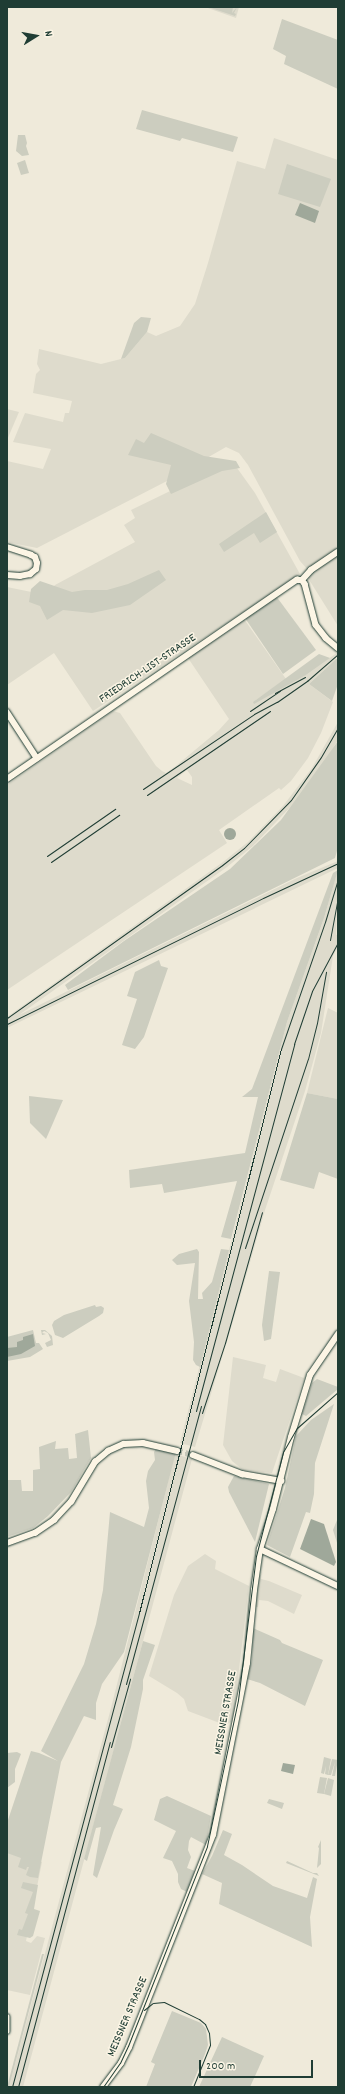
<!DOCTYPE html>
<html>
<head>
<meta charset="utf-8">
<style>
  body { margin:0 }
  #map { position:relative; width:345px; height:2094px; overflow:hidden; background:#efeada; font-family:Dekko,sans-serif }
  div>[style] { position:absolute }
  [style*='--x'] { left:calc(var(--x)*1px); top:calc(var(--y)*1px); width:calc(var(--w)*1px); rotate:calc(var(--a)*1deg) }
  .built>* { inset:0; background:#dedbcc }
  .green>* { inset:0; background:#cccdbf }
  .water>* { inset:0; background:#9fa89a }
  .round { border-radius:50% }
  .tertiary-tunnel>* { height:5.5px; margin-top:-2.75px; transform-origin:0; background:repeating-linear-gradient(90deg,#c5c7b9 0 5.5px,transparent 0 8.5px) }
  .roads { filter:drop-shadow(0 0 1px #1f3d34) drop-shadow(0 0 1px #1f3d34) }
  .tertiary>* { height:5.5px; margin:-2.75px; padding:0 2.75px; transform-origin:2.75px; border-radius:2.75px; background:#fcf5e5 }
  .secondary>* { height:6px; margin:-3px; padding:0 3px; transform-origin:3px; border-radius:3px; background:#fcf5e5 }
  .tram>* { height:1px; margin:-0.5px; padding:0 0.5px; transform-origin:0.5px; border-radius:0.5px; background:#1f3d34 }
  .rail>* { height:1px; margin:-0.5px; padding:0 0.5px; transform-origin:0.5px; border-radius:0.5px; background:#1f3d34 }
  span { translate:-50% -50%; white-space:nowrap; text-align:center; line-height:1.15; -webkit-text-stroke:3px #fcf5e5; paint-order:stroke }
  .street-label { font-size:12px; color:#1f3d34 }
  .frame { position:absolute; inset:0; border:8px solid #1f3d34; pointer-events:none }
  .north { position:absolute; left:16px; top:16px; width:40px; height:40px; -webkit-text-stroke:3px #fcf5e5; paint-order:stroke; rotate:79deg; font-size:11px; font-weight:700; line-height:16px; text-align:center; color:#1f3d34 }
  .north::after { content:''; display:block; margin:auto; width:14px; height:18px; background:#1f3d34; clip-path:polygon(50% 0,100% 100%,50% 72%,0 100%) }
  .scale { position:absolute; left:199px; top:2060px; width:114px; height:18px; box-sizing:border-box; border:2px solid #1f3d34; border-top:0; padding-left:5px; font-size:12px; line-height:14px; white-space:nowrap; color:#1f3d34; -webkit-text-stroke:3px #fcf5e5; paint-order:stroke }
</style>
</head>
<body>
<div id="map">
  <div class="built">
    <i style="clip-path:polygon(205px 7px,239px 7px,236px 18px)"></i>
    <i style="clip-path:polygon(274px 138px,338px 160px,338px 550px,308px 570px,300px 561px,248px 465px,239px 453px,226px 447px,165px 482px,37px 548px,7px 542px,7px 461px,43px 469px,51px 449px,13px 442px,25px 413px,63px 422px,65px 413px,69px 413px,72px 401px,33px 393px,36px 374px,40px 370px,37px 364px,39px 349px,101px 364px,125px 358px,147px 332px,156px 336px,180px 326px,195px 304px,208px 263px,237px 161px,265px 169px)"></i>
    <i style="clip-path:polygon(7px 409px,19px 412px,7px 440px)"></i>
    <i style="clip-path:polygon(232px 461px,255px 493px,300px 574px,297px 577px,93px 711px,54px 653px,7px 685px,7px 587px,46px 595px,55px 585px,135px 542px,124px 525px,135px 518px,131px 510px)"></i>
    <i style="clip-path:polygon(338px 554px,338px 626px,308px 578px,308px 575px)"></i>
    <i style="clip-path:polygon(evenodd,244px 619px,286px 679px,253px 702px,306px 675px,338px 652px,336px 659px,309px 684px,333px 702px,321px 733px,308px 758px,291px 781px,281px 790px,279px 788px,219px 830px,227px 843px,7px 990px,7px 785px,113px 711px,120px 713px,156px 766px,162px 771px,166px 773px,177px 765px,219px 730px,229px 719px,188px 658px,244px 619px,187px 770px,192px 777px,192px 785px,177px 778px,187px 770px)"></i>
    <i style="clip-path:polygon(338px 722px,338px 740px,318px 773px,298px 799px,253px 846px,227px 867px,19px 1015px,297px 878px,338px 861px,338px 868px,7px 1028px,7px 1017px,223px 862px,248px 842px,283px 806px,312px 768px)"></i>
    <i style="clip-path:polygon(338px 869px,336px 935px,338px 934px,338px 947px,333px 956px,321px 1033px,305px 1091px,265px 1210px,237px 1308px,195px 1447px,180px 1443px,287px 1022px,324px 918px)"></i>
    <i style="clip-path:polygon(328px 1008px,338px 1013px,338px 1099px,307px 1093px)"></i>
    <i style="clip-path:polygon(233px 1357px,266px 1365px,263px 1378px,276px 1382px,280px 1369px,304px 1378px,272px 1473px,243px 1470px,232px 1461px,223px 1445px)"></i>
    <i style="clip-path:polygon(175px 1454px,192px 1459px,23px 2087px,9px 2087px,111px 1708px)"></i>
    <i style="clip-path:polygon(205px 1554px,216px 1561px,215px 1569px,249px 1586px,234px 1711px,231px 1722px,225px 1725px,188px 1711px,184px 1699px,177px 1693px,149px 1676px,174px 1595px,188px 1566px)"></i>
    <i style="clip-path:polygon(258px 1574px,261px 1575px,261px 1579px,269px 1581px,302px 1595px,294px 1614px,268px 1601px,259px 1600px,258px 1607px,254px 1607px)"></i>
    <i style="clip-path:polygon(7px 1848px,42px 1862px,26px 1941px,31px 1943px,37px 1936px,45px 1938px,30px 1995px,7px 1990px)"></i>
  </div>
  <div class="green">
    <i style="clip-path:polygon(208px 7px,233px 7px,232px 13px,237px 7px,234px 13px,236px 14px,235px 16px)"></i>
    <i style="clip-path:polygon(282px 19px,338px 40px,338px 89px,284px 64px,286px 56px,273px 49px)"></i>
    <i style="clip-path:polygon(142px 110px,238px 137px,233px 152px,182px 138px,180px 141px,136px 129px)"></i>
    <i style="clip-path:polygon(18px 135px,25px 135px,27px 143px,26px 146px,29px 155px,22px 156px,16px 151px)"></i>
    <i style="clip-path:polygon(25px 160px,29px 173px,21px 175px,17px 163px)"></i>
    <i style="clip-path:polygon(287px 164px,331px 179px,320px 207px,278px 194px)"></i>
    <i style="clip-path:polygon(141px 317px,151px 318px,147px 332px,125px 358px,121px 359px,134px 323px)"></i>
    <i style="clip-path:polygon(151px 433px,204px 456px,236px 461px,240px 468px,222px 471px,171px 494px,166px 484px,171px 465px,128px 455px,136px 439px,144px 443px)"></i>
    <i style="clip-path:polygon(266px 512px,277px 532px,260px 543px,254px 533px,224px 552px,219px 544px)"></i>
    <i style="clip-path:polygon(159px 570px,166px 580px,130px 605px,92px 613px,63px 610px,47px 620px,40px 606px,29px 602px,31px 589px,40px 581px,72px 592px,85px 590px,107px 590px,128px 584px)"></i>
    <i style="clip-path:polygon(276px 596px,316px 650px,283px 674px,245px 618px)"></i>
    <i style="clip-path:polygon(319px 654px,330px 658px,306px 675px,254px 704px,253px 702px)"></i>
    <i style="clip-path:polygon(336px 659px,338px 659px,338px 684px,332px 701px,309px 684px)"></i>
    <i style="clip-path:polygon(338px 741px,338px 847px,335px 858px,68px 990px,65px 985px,124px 941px,230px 869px,281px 820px)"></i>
    <i style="clip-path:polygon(338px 870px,324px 918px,287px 1022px,231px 1239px,221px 1237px,237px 1181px,164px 1193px,162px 1184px,130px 1188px,129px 1170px,245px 1153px,258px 1097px,242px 1097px,252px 1089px,333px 873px)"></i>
    <i style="clip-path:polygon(159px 960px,161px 966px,168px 968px,144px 1037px,135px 1049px,122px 1045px,137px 999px,127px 996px,135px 972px)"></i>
    <i style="clip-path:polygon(307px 1093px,338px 1099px,338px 1179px,319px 1172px,314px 1189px,280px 1180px)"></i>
    <i style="clip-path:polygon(29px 1096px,63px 1100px,46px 1139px,30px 1123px)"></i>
    <i style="clip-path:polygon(197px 1249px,199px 1252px,198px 1299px,203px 1299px,202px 1293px,212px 1282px,221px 1249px,229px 1250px,200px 1367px,196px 1365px,193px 1360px,194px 1342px,189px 1301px,195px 1263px,177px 1265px,172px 1260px,179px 1254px)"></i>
    <i style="clip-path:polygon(269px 1271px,280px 1272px,271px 1339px,264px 1341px,262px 1325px)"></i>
    <i style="clip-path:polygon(95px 1305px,96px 1307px,101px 1306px,104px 1308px,103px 1313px,99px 1316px,63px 1338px,55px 1335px,52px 1325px,54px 1321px,64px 1315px)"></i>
    <i style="clip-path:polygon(33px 1330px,36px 1343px,39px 1343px,43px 1349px,30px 1357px,7px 1361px,7px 1337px)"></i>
    <i style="clip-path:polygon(41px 1330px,45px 1330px,52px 1336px,53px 1345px,47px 1347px,45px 1343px,51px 1340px,48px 1333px,44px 1331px,42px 1333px,46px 1334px,42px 1335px)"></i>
    <i style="clip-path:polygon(317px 1379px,338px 1387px,338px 1389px,306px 1416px,302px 1414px,312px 1383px)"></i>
    <i style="clip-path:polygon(334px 1404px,315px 1463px,314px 1494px,310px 1513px,306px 1512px,290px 1557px,267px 1545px,285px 1488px,296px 1436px,311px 1420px)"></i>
    <i style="clip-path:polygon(88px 1430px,91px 1458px,71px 1492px,48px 1516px,33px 1528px,7px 1537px,7px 1480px,21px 1480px,22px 1491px,33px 1491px,33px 1470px,40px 1469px,39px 1447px,56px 1441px,55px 1449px,68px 1448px,69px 1459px,77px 1458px,75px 1434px)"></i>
    <i style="clip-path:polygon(157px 1447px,176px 1452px,124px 1652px,102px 1684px,96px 1703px,96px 1720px,84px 1716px,61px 1762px,38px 1878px,30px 1877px,26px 1875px,29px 1867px,27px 1867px,26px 1870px,18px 1867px,21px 1858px,7px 1853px,7px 1823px,31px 1751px,39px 1753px,58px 1761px,41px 1751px,84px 1664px,96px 1624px,103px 1590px,110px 1512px,144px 1527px,149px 1508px,146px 1481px,148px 1471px,155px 1460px,154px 1452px)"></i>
    <i style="clip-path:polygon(234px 1476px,269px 1484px,255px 1542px,229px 1492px,228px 1487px)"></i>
    <i style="clip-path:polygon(337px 1520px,338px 1521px,338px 1546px,333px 1530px)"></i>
    <i style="clip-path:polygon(253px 1628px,280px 1640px,282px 1643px,323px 1660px,305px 1706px,260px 1683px,247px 1679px,252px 1660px)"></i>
    <i style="clip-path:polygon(143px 1641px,155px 1645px,143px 1680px,143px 1689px,131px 1747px,113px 1805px,123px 1809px,114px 1830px,97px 1878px,93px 1875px,101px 1827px,96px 1828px,87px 1861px,84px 1859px)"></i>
    <i style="clip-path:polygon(17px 1752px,21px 1754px,15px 1769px,15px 1782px,7px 1788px,7px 1753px)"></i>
    <i style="clip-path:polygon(324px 1757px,331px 1759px,328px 1775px,325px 1774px,326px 1766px,324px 1774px,321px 1773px)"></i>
    <i style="clip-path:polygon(332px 1759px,338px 1760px,335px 1776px,332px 1776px,335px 1762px,331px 1775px,328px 1775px)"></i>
    <i style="clip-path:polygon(320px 1777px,327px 1778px,324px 1794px,317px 1793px)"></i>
    <i style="clip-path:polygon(328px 1778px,334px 1780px,331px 1796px,324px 1794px)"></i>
    <i style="clip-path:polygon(167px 1796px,211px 1816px,206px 1845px,191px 1837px,189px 1841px,188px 1850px,191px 1857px,187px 1868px,195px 1871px,187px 1892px,181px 1889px,178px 1882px,178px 1874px,172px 1861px,163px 1858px,176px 1831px,154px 1820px,160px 1799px)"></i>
    <i style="clip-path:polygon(269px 1799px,284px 1803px,282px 1809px,267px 1803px)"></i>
    <i style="clip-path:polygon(223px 1830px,232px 1834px,224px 1855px,242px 1865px,273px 1886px,307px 1898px,313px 1877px,317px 1879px,310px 1917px,312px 1947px,219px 1904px,222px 1883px,202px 1874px,212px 1856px)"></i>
    <i style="clip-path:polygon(321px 1840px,321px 1864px,317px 1868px,319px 1848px,318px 1847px)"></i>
    <i style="clip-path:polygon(287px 1861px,313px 1873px,317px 1873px,319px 1876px,286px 1863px)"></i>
    <i style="clip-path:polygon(23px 1882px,38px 1885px,34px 1909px,40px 1911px,33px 1936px,30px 1938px,17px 1935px,19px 1929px,22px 1930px,28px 1914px,25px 1913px,33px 1892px,21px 1888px)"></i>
    <i style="clip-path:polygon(42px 1954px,44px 1954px,9px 2087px,7px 2087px)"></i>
    <i style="clip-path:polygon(172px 2011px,201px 2023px,206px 2029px,208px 2045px,205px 2054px,191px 2087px,146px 2087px,155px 2064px,151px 2062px)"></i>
    <i style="clip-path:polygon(222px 2037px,264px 2056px,250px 2087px,199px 2087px)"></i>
  </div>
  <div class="water">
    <i style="clip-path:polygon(300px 203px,319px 211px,315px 223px,295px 215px)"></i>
    <i class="round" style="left:224px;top:828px;width:12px;height:12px"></i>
    <i style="clip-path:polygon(33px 1334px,35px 1346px,21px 1354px,7px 1357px,7px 1348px,17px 1347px,17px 1342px,23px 1340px,23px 1337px)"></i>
    <i style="clip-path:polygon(311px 1519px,324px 1524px,336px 1562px,334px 1566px,300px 1549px)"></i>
    <i style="clip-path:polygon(283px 1763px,295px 1765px,293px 1774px,281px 1771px)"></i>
  </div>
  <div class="tertiary-tunnel">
    <i style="--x:177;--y:1451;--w:16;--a:14"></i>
  </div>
  <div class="roads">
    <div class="tertiary">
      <i style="--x:302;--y:580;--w:5;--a:53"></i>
      <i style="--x:305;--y:584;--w:42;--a:75"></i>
      <i style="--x:316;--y:625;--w:16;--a:52"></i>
      <i style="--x:326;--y:638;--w:16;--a:40"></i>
      <i style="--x:302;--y:580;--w:13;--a:-48"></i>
      <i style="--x:311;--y:570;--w:32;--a:-34"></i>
      <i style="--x:7;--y:712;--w:55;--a:56.9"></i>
      <i style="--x:7;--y:779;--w:352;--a:-34.5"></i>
      <i style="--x:297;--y:580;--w:5;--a:0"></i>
      <i style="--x:193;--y:1455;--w:53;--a:21.2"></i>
      <i style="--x:242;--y:1474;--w:40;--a:10"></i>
      <i style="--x:7;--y:1543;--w:30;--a:-20"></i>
      <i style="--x:35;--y:1533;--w:23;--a:-34"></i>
      <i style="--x:54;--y:1520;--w:25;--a:-47"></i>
      <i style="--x:71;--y:1502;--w:47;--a:-59"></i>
      <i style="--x:95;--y:1462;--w:17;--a:-40"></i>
      <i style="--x:108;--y:1451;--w:17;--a:-24"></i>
      <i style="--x:124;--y:1444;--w:19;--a:-3"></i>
      <i style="--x:143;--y:1443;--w:35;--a:13"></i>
      <i style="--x:260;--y:1549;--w:86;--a:25.4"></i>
      <i style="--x:7;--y:2017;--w:14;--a:90"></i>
    </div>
    <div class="secondary">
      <i style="--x:7;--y:547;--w:25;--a:18"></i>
      <i style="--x:31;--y:555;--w:4;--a:27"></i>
      <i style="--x:35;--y:557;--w:6;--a:72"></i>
      <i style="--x:37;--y:563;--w:6;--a:99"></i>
      <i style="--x:36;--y:569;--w:8;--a:140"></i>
      <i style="--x:30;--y:574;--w:10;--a:169"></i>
      <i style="--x:20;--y:576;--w:13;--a:-176"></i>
      <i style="--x:103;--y:2087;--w:30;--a:-53"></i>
      <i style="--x:121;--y:2063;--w:18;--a:-63"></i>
      <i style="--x:129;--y:2047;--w:228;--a:-68.4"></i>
      <i style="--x:213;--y:1835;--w:175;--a:-78.8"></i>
      <i style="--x:247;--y:1663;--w:73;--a:-84.5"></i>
      <i style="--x:254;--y:1590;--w:41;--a:-81.7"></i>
      <i style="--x:260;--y:1549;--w:42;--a:-72"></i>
      <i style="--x:273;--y:1509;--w:74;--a:-76"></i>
      <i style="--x:291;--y:1437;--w:65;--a:-73"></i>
      <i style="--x:310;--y:1375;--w:50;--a:-55.7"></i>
    </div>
  </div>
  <div class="tram">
    <i style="--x:144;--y:2010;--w:11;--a:-38"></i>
    <i style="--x:153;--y:2003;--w:11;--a:-5"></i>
    <i style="--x:164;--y:2002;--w:39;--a:26"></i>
    <i style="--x:199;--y:2019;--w:8;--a:40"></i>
    <i style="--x:205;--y:2024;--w:10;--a:66"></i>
    <i style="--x:209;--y:2033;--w:12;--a:85"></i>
    <i style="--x:210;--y:2045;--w:45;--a:112"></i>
    <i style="--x:103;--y:2087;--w:29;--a:-55"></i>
    <i style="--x:120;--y:2063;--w:19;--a:-65"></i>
    <i style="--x:128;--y:2046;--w:215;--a:-68.4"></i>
    <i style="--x:207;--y:1846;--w:149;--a:-78"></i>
    <i style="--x:238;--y:1700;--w:145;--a:-82.9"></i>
    <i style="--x:256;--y:1556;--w:107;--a:-75.4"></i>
    <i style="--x:283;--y:1452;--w:28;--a:-60"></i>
    <i style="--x:297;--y:1428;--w:55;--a:-41.3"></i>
  </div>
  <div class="rail">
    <i style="--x:275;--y:693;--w:34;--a:-28"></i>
    <i style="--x:250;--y:711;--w:36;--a:-34"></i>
    <i style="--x:143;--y:789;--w:134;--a:-34"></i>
    <i style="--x:254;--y:714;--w:26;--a:-28"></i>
    <i style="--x:277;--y:702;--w:37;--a:-35"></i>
    <i style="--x:307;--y:681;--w:41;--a:-41.1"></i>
    <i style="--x:147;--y:795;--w:149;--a:-34.3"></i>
    <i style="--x:47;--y:856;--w:83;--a:-34.7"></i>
    <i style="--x:51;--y:862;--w:83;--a:-34.7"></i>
    <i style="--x:330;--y:940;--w:44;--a:-79.5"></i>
    <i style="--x:7;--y:1018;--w:262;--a:-35.4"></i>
    <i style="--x:221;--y:866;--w:29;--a:-38"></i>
    <i style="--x:244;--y:848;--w:67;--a:-45.6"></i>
    <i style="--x:291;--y:800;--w:52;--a:-55.1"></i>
    <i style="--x:321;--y:757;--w:34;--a:-60"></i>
    <i style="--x:7;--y:1024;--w:285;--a:-26.2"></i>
    <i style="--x:263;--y:898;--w:83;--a:-25"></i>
    <i style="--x:245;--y:1248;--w:199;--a:-71.6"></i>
    <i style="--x:308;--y:1059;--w:37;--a:-76"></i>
    <i style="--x:317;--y:1023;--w:52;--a:-80"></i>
    <i style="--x:196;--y:1411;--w:380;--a:-75"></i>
    <i style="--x:294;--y:1044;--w:56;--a:-71.2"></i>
    <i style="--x:312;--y:991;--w:55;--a:-62"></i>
    <i style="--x:202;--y:1413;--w:74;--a:-71.8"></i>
    <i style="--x:225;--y:1343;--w:136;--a:-74.2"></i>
    <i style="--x:126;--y:1684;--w:288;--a:-74.9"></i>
    <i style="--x:111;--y:1747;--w:71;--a:-74.4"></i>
    <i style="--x:12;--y:2087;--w:491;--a:-75"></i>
    <i style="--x:139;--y:1613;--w:582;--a:-75.87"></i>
    <i style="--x:281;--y:1049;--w:134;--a:-70.9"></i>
    <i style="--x:325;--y:922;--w:45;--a:-73.2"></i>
    <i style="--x:18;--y:2087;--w:357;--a:-75.1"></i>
  </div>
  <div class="street-label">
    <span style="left:148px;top:669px;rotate:-34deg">FRIEDRICH-LIST-STRASSE</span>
    <span style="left:226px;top:1713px;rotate:-80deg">MEISSNER STRASSE</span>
    <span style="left:128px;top:2017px;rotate:-67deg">MEISSNER STRASSE</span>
  </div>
  <div class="frame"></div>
  <div class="north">N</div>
  <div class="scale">200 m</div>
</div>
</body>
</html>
